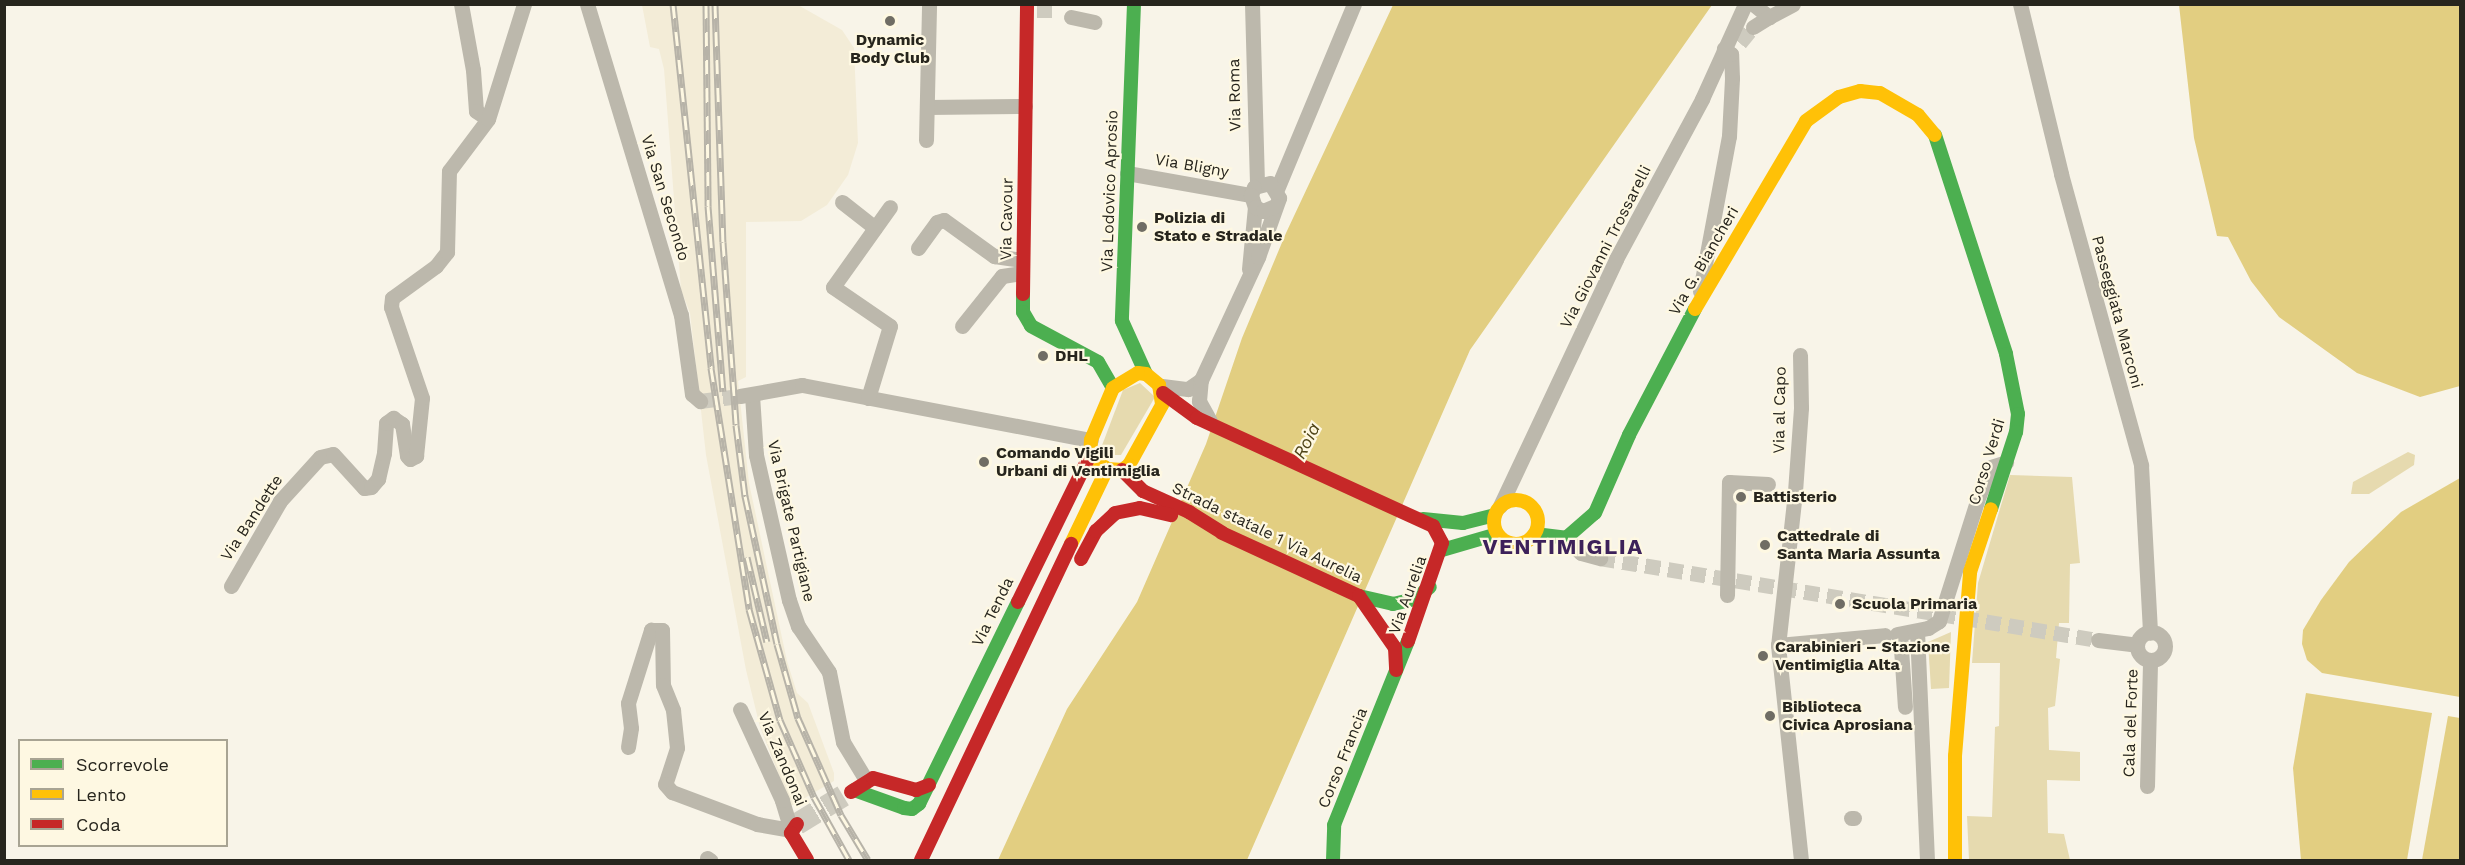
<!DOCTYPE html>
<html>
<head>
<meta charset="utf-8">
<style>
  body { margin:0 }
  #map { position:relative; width:2465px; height:865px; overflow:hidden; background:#f8f4e8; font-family:"Work Sans",sans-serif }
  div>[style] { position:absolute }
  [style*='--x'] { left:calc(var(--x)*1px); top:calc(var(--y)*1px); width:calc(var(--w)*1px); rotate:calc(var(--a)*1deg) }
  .built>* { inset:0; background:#f3ecd7 }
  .green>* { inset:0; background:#e6daaf }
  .water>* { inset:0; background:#e2ce81 }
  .street-tunnel>* { height:15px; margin-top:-7.5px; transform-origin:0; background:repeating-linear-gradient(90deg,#cecbbf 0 15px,transparent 0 23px) }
  .secondary-tunnel>* { height:22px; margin-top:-11px; transform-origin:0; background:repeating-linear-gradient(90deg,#cecbbf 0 22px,transparent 0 33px) }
  .street>* { height:15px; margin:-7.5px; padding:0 7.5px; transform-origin:7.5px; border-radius:7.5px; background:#bcb8ac }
  .street>.ring { margin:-7.5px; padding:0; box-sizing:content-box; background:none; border:15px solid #bcb8ac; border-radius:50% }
  .fast>* { height:14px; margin:-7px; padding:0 7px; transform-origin:7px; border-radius:7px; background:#4caf50 }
  .slow>* { height:14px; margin:-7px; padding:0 7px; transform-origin:7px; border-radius:7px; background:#ffc107 }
  .slow>.ring { margin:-7px; padding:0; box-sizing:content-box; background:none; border:14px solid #ffc107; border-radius:50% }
  .jam>* { height:14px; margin:-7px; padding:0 7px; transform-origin:7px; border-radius:7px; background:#c62828 }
  .rail>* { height:7px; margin-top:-3.5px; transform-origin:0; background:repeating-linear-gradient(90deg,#fef8e2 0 14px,#b7b3a8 0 28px); box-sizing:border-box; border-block:2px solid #b7b3a8 }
  .dots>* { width:16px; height:16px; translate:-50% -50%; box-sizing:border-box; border:3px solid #fef8e2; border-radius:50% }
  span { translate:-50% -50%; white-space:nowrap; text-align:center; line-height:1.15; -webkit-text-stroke:4.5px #fef8e2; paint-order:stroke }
  .poi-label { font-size:16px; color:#27251d; font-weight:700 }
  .left { translate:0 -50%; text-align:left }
  .street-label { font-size:16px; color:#27251d }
  .water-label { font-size:18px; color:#4f4418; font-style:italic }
  .district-label { font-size:22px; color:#3d215a; font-weight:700; letter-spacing:1.5px }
  .frame { position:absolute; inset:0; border:6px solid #27251d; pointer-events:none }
  .legend { position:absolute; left:18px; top:739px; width:210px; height:108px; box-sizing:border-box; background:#fef8e2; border:2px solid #a8a493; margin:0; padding:8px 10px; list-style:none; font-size:18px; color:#27251d }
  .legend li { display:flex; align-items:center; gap:12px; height:30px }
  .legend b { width:30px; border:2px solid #a8a493 }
</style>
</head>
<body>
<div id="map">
  <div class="built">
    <i style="clip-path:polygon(642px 5px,798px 5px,842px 30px,854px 48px,858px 143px,848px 175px,827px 205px,801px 221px,746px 222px,746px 377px,738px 381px,749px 483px,787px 661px,797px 693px,808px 703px,834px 773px,834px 781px,791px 806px,760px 727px,746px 670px,706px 455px,690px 313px,681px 290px,664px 69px,659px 49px,650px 47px)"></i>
  </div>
  <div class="green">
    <i style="clip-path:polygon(1140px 383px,1155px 397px,1121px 455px,1114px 455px,1101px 448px,1123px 390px)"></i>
    <i style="clip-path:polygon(2408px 452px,2415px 455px,2414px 465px,2369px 494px,2351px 494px,2353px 482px)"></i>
    <i style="clip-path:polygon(2010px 475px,2072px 477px,2080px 563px,2070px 564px,2069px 623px,2059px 623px,2056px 658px,2060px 659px,2055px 706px,2048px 708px,2049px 750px,2080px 752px,2080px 781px,2047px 780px,2048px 833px,2064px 834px,2070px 860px,1969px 860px,1967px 816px,1992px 817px,1995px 727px,1999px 726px,2000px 663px,1972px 663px,1978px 583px)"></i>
    <i style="clip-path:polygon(1951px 632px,1949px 688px,1931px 689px,1928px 642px)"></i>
  </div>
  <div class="water">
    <i style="clip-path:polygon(1393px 5px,1712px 5px,1470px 350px,1247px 860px,998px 860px,1067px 709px,1137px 602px,1206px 444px,1242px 338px,1286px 233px)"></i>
    <i style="clip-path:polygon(2179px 5px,2460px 5px,2460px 386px,2420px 397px,2357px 373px,2279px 317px,2251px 281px,2228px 237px,2217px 236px,2194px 138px)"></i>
    <i style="clip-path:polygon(2460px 478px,2460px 697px,2322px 673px,2307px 660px,2302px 644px,2303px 630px,2321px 600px,2349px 562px,2401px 512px)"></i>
    <i style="clip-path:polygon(2306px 693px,2432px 713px,2407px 860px,2301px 860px,2293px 768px)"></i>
    <i style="clip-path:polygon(2448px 716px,2460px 718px,2460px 860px,2422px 860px)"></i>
  </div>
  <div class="street-tunnel">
    <i style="--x:1037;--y:10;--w:18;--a:0"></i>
    <i style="--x:1740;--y:43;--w:21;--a:-51"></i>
    <i style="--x:700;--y:401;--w:40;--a:-7.1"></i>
    <i style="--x:1600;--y:558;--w:505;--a:9.35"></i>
  </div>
  <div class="secondary-tunnel">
    <i style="--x:797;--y:824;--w:54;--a:-31.3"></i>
  </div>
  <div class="street">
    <i style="--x:461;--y:4;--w:67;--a:79.7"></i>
    <i style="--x:473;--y:70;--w:41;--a:85.8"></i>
    <i style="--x:476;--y:111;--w:14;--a:34"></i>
    <i style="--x:587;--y:4;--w:325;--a:73.2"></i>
    <i style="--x:681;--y:315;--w:80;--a:82.1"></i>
    <i style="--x:692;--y:394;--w:11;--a:41"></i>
    <i style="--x:1252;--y:4;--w:180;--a:88.4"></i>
    <i style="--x:1753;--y:4;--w:21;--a:39"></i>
    <i style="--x:1769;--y:17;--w:27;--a:-28"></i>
    <i style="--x:2020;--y:4;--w:175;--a:76.4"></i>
    <i style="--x:2061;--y:174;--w:302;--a:74.6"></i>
    <i style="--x:2141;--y:465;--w:168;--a:86.9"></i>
    <i style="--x:1071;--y:17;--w:24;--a:12"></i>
    <i style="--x:1753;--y:27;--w:19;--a:-32"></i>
    <i style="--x:927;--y:107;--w:98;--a:-0.6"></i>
    <i style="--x:926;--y:140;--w:136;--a:-88.7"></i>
    <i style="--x:1127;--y:173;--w:126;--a:10.1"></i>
    <i style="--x:1277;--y:189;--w:200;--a:-67.4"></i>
    <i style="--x:842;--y:202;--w:42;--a:38.2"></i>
    <i style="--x:918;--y:248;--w:32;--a:-54"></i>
    <i style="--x:937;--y:222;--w:7;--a:-16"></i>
    <i style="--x:944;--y:220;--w:62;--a:35.8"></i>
    <i style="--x:994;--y:256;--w:28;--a:8"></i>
    <i style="--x:1249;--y:269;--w:62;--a:-84.5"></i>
    <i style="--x:1700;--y:291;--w:158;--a:-79.4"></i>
    <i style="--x:1729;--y:136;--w:58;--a:-87"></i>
    <i style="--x:1732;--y:78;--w:24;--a:-92"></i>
    <i style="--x:1731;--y:54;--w:9;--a:-144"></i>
    <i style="--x:962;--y:326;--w:64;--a:-51.3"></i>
    <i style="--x:1002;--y:276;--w:20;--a:-9"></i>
    <i style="--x:1800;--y:355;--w:53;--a:88.9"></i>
    <i style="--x:1801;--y:408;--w:84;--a:94.1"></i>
    <i style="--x:1795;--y:492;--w:154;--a:96.3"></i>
    <i style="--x:1778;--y:645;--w:216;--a:83.9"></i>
    <i style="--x:1162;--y:386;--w:26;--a:7"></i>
    <i style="--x:1188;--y:389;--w:16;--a:-35"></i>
    <i style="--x:752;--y:395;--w:60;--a:86.2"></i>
    <i style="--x:756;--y:455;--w:149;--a:77.2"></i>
    <i style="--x:789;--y:600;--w:28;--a:71"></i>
    <i style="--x:798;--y:626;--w:55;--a:56"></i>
    <i style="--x:829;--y:672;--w:71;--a:78.7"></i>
    <i style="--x:843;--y:742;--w:44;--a:58.8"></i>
    <i style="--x:740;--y:396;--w:63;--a:-10.1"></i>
    <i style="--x:802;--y:385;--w:294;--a:10.8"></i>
    <i style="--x:868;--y:398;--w:75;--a:-73"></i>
    <i style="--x:890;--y:326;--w:69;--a:-145.6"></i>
    <i style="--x:833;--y:287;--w:98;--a:-54.5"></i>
    <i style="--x:1210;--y:421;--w:23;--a:-119"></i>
    <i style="--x:1199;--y:401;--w:21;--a:-85"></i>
    <i style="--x:1201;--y:380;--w:136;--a:-65.1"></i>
    <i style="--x:1258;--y:257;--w:63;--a:-70.4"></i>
    <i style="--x:1279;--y:198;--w:17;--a:-121"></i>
    <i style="--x:1270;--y:183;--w:16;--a:166"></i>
    <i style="--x:1254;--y:187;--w:9;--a:111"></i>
    <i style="--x:1251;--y:195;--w:13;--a:72"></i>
    <i style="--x:1255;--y:207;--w:9;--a:27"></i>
    <i style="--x:1263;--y:211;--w:13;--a:-23"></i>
    <i style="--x:1500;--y:506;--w:273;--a:-64.8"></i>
    <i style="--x:1616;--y:259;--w:182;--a:-61.7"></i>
    <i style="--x:1702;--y:99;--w:104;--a:-65.6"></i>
    <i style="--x:1566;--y:538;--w:21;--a:45"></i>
    <i style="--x:1581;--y:553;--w:20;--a:15"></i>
    <i style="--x:231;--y:586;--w:98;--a:-60"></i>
    <i style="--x:280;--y:501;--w:59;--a:-47.7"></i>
    <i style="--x:320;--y:457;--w:13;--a:-13"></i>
    <i style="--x:333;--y:454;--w:46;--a:47.6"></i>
    <i style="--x:364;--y:488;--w:7;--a:-8"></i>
    <i style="--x:371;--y:487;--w:11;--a:-49"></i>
    <i style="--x:378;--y:479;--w:27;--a:-77"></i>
    <i style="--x:384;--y:453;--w:30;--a:-86"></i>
    <i style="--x:386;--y:423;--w:9;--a:-36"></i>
    <i style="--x:393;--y:418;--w:11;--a:34"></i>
    <i style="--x:402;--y:424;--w:32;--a:81"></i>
    <i style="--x:407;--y:456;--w:4;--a:45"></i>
    <i style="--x:410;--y:459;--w:7;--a:-27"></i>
    <i style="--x:416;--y:456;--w:58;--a:-84.1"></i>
    <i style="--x:422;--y:398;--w:96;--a:-108.8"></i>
    <i style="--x:391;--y:307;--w:9;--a:-84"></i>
    <i style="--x:392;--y:298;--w:54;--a:-36"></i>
    <i style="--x:436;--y:266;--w:18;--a:-52"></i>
    <i style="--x:447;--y:252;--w:81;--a:-88.6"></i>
    <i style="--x:449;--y:171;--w:65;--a:-53.1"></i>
    <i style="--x:488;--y:119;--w:121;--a:-72.6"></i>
    <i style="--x:1727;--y:595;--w:113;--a:-89"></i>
    <i style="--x:1729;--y:482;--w:39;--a:3"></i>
    <i style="--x:1917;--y:631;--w:229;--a:87.5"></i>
    <i class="ring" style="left:2137px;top:632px;width:13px;height:13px"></i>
    <i style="--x:1897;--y:634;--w:32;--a:-11"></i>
    <i style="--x:1928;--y:628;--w:13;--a:-32"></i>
    <i style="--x:1939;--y:621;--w:132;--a:-72.4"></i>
    <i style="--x:1979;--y:495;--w:30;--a:-67"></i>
    <i style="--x:1991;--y:467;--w:16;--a:-18"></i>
    <i style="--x:1900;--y:634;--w:73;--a:86.1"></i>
    <i style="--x:2098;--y:640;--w:39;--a:7"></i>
    <i style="--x:1778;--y:645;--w:107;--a:-5.3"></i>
    <i style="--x:628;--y:747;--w:19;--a:-81"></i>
    <i style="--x:631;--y:728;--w:25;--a:-97"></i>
    <i style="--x:628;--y:703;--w:77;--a:-72.5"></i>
    <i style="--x:651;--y:630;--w:11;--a:0"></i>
    <i style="--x:662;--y:630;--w:55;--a:89"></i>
    <i style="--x:663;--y:685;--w:27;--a:68"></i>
    <i style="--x:673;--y:710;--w:38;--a:84"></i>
    <i style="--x:677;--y:748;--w:38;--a:108"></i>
    <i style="--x:665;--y:784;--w:11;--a:49"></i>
    <i style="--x:672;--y:792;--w:91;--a:20.6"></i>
    <i style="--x:757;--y:824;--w:35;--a:10"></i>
    <i style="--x:791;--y:830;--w:31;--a:-107"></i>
    <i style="--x:782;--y:800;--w:100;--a:-114.8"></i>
    <i style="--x:2147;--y:786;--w:126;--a:-88.6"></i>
    <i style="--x:1851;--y:818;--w:3;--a:0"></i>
    <i style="--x:707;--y:858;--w:4;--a:34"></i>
  </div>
  <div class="fast">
    <i style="--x:1134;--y:4;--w:317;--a:92.2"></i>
    <i style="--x:1122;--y:321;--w:58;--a:65.6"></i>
    <i style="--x:1935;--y:135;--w:230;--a:72"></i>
    <i style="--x:2006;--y:354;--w:61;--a:78.7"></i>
    <i style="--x:2018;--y:414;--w:18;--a:96"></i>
    <i style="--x:2016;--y:432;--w:81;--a:108"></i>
    <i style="--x:1023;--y:294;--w:18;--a:90"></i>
    <i style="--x:1023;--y:312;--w:16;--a:60"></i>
    <i style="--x:1031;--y:326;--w:76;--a:28.2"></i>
    <i style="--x:1098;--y:362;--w:30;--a:60"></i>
    <i style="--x:1423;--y:519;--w:40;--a:5.7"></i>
    <i style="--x:1463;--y:523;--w:32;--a:-14"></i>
    <i style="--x:1535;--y:534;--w:31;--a:7"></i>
    <i style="--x:1566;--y:538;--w:38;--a:-41"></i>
    <i style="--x:1595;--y:513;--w:85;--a:-66.4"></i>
    <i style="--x:1629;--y:435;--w:142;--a:-62.4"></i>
    <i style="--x:1442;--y:550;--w:57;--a:-16.2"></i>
    <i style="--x:1359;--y:596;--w:35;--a:13"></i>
    <i style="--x:1393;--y:604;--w:23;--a:-13"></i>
    <i style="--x:1415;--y:599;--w:19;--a:-39"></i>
    <i style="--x:854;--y:790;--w:53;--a:19.8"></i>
    <i style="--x:904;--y:808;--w:8;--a:7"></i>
    <i style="--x:912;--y:809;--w:9;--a:-36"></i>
    <i style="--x:919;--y:804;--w:225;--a:-63.9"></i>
    <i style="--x:1333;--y:860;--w:35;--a:-88"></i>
    <i style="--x:1334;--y:825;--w:198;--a:-68.1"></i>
  </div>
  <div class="slow">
    <i style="--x:1695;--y:309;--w:218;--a:-59.4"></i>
    <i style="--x:1806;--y:121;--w:41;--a:-36"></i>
    <i style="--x:1839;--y:97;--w:22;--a:-16"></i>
    <i style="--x:1860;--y:91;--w:20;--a:6"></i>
    <i style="--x:1880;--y:93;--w:44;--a:30.1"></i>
    <i style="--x:1918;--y:115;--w:26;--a:50"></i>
    <i style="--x:1138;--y:373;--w:8;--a:7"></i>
    <i style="--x:1146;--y:374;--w:17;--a:40"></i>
    <i style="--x:1159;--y:385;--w:20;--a:81"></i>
    <i style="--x:1162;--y:405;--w:68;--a:118.8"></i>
    <i style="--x:1129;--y:465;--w:9;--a:144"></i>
    <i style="--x:1122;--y:470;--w:15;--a:-176"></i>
    <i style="--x:1107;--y:469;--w:22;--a:-141"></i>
    <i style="--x:1090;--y:455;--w:15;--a:-86"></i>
    <i style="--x:1091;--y:440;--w:56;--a:-67.1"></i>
    <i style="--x:1113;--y:388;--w:29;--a:-31"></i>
    <i class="ring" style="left:1494px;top:500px;width:30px;height:30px"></i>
    <i style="--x:1071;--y:544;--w:83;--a:-64.4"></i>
    <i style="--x:1955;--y:860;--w:104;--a:-90"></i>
    <i style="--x:1955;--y:756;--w:185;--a:-85.3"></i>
    <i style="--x:1970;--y:572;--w:66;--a:-71.6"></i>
  </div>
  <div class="jam">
    <i style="--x:1023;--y:294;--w:290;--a:-89.2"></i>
    <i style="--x:1163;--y:393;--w:42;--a:36.3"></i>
    <i style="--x:1197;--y:418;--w:260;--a:24.6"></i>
    <i style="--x:1433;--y:526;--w:19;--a:62"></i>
    <i style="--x:1442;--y:543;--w:104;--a:109.1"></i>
    <i style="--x:1122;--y:470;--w:30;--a:45"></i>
    <i style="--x:1143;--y:491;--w:51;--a:24.5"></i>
    <i style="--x:1189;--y:512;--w:39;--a:32"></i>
    <i style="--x:1222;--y:533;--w:151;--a:24.7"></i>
    <i style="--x:1359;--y:596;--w:63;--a:55.3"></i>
    <i style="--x:1395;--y:648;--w:22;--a:87"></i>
    <i style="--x:1081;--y:559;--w:32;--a:-62"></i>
    <i style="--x:1096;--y:531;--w:26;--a:-43"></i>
    <i style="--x:1115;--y:513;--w:25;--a:-11"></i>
    <i style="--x:1140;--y:508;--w:32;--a:13"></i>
    <i style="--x:1018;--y:602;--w:164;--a:-63.9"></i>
    <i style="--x:851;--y:792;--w:26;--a:-32"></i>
    <i style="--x:873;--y:778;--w:45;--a:15.6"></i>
    <i style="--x:916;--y:790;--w:14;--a:-21"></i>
    <i style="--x:797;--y:824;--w:11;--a:124"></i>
    <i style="--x:791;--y:833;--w:31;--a:59"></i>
    <i style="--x:921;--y:860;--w:350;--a:-64.6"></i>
  </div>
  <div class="rail">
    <i style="--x:673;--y:4;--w:366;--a:84"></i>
    <i style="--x:711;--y:368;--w:244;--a:81"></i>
    <i style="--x:749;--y:609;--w:115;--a:74.4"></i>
    <i style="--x:780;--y:720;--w:84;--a:66.2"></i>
    <i style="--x:814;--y:797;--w:72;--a:60.9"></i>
    <i style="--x:706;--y:4;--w:202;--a:89.4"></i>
    <i style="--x:708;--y:206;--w:186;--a:85.4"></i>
    <i style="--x:715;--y:4;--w:238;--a:88.1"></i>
    <i style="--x:723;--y:242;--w:183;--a:85.9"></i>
    <i style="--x:736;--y:425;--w:72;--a:82.8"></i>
    <i style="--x:745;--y:496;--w:151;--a:77.8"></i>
    <i style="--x:777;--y:644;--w:77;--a:74.2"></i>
    <i style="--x:798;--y:718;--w:106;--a:66.1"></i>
    <i style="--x:841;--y:815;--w:52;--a:59"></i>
    <i style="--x:747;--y:557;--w:87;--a:76.8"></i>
  </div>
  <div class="dots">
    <i style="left:890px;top:21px;background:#706d64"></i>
    <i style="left:1142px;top:227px;background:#706d64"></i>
    <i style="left:1043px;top:356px;background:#706d64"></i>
    <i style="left:984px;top:462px;background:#706d64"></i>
    <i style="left:1741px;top:497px;background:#706d64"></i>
    <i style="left:1765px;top:545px;background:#706d64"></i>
    <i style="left:1840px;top:604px;background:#706d64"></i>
    <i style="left:1763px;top:656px;background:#706d64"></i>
    <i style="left:1770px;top:716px;background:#706d64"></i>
  </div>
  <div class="poi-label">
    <span style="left:890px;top:49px">Dynamic<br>Body Club</span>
    <span class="left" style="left:1154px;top:227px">Polizia di<br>Stato e Stradale</span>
    <span class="left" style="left:1055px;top:356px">DHL</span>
    <span class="left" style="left:996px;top:462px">Comando Vigili<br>Urbani di Ventimiglia</span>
    <span class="left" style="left:1753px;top:497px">Battisterio</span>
    <span class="left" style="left:1777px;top:545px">Cattedrale di<br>Santa Maria Assunta</span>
    <span class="left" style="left:1852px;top:604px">Scuola Primaria</span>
    <span class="left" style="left:1775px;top:656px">Carabinieri – Stazione<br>Ventimiglia Alta</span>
    <span class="left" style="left:1782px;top:716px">Biblioteca<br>Civica Aprosiana</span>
  </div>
  <div class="street-label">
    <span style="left:1235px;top:95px;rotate:-91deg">Via Roma</span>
    <span style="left:1192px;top:166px;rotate:10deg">Via Bligny</span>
    <span style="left:1110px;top:191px;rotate:-88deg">Via Lodovico Aprosio</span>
    <span style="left:665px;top:198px;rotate:73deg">Via San Secondo</span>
    <span style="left:1007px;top:219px;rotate:-89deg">Via Cavour</span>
    <span style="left:1606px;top:247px;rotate:-63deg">Via Giovanni Trossarelli</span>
    <span style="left:1704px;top:261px;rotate:-60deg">Via G. Biancheri</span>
    <span style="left:2117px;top:312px;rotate:75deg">Passeggiata Marconi</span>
    <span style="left:1780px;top:410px;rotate:-89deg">Via al Capo</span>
    <span style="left:1987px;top:462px;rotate:-73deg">Corso Verdi</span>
    <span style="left:252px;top:518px;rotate:-57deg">Via Bandette</span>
    <span style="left:791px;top:521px;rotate:77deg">Via Brigate Partigiane</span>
    <span style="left:1267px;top:533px;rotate:26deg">Strada statale 1 Via Aurelia</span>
    <span style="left:1408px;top:595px;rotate:-70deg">Via Aurelia</span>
    <span style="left:993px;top:612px;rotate:-64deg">Via Tenda</span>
    <span style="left:2131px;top:723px;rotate:-88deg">Cala del Forte</span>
    <span style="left:1343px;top:758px;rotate:-68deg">Corso Francia</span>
    <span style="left:782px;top:759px;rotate:67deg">Via Zandonai</span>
  </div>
  <div class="water-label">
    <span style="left:1307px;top:441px;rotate:-63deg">Roia</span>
  </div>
  <div class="district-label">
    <span style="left:1563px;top:547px">VENTIMIGLIA</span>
  </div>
  <div class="frame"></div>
  <ul class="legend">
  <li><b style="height:8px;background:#4caf50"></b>Scorrevole</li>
  <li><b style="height:8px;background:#ffc107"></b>Lento</li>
  <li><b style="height:8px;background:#c62828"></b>Coda</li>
  </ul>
</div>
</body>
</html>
